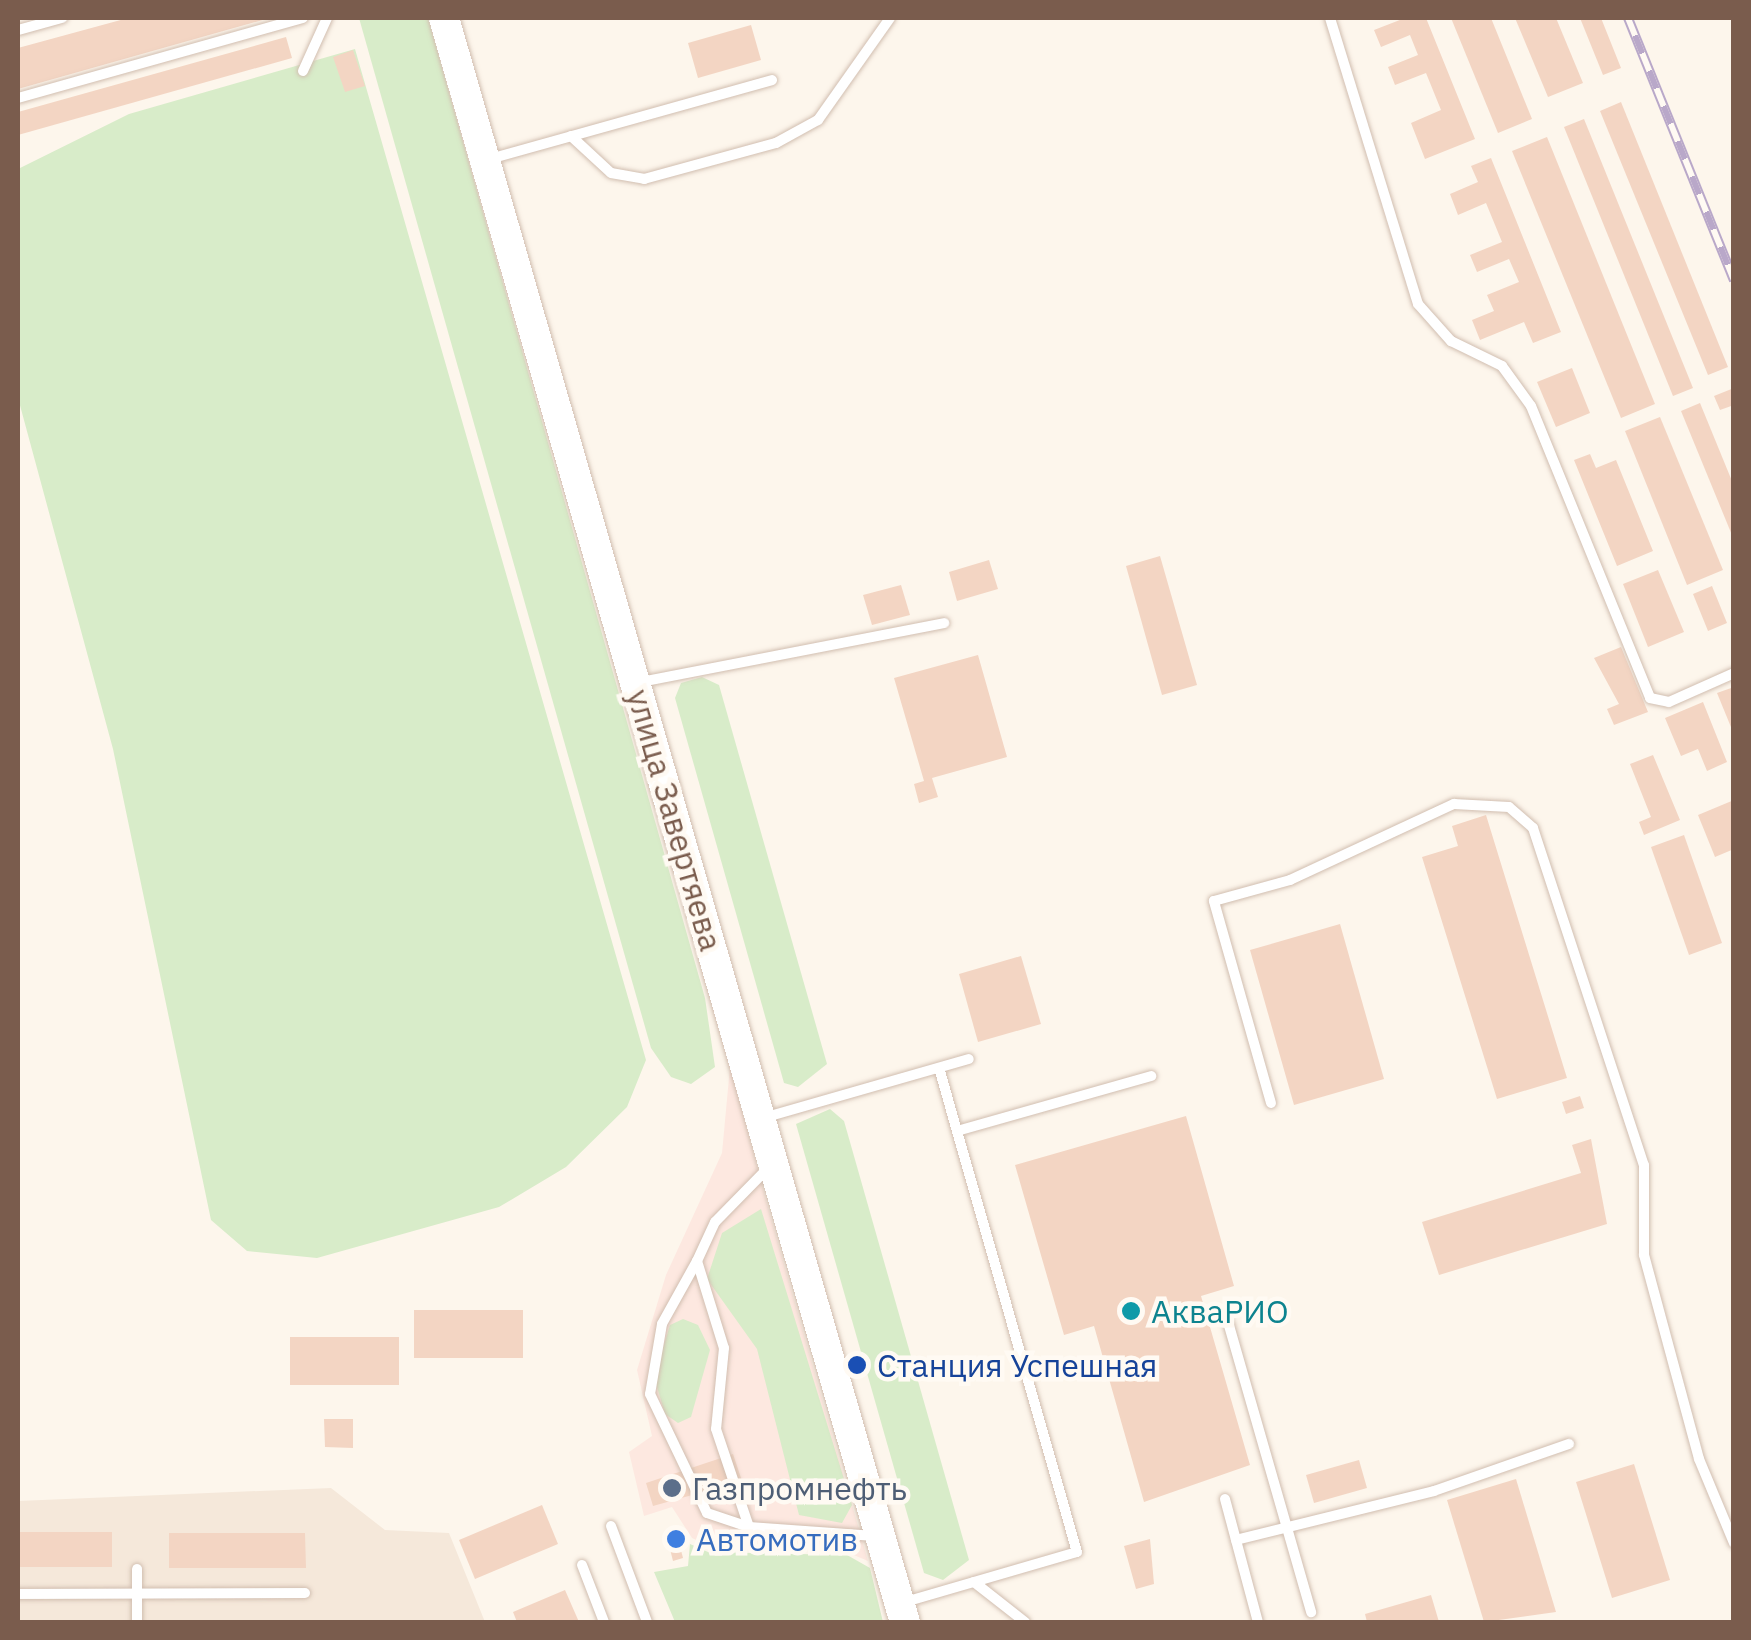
<!DOCTYPE html>
<html>
<head>
<meta charset="utf-8">
<style>
  body { margin:0 }
  #map { position:relative; width:1751px; height:1640px; overflow:hidden; background:#fdf6ec; font-family:"IBM Plex Sans",sans-serif }
  div>[style] { position:absolute }
  [style*='--x'] { left:calc(var(--x)*1px); top:calc(var(--y)*1px); width:calc(var(--w)*1px); rotate:calc(var(--a)*1deg) }
  .residential>* { inset:0; background:#f5e8da }
  .commercial>* { inset:0; background:#fde8e0 }
  .green>* { inset:0; background:#d8ecc9 }
  .building>* { inset:0; background:#f3d5c3 }
  .roads { filter:drop-shadow(0 0 2px #d1beb0) drop-shadow(0 0 2px #d1beb0) }
  .service>* { height:10px; margin:-5px; padding:0 5px; transform-origin:5px; border-radius:5px; background:#fff }
  .secondary>* { height:30px; margin:-15px; padding:0 15px; transform-origin:15px; border-radius:15px; background:#fff }
  .rail>* { height:10px; margin-top:-5px; transform-origin:0; background:repeating-linear-gradient(90deg,#fffaf3 0 19px,#b9a8c9 0 38px); box-sizing:border-box; border-block:2px solid #b9a8c9 }
  .dots>* { width:28px; height:28px; translate:-50% -50%; box-sizing:border-box; border:5px solid #fffaf3; border-radius:50% }
  span { translate:-50% -50%; white-space:nowrap; text-align:center; line-height:1.15; -webkit-text-stroke:9px #fffaf3; paint-order:stroke }
  .street-label { font-size:32px; color:#7a5c4d }
  .culture-label { font-size:32px; color:#0d838f }
  .left { translate:0 -50%; text-align:left }
  .transit-label { font-size:32px; color:#164399 }
  .service-label { font-size:32px; color:#4e5e75 }
  .shop-label { font-size:32px; color:#366cbe }
  .frame { position:absolute; inset:0; border:20px solid #7a5c4d; pointer-events:none }
</style>
</head>
<body>
<div id="map">
  <div class="residential">
    <i style="clip-path:polygon(331px 1488px,385px 1530px,449px 1533px,485px 1622px,18px 1622px,18px 1501px)"></i>
  </div>
  <div class="commercial">
    <i style="clip-path:polygon(730px 1067px,769px 1211px,868px 1561px,830px 1545px,716px 1549px,692px 1538px,672px 1507px,644px 1516px,629px 1452px,652px 1436px,637px 1370px,666px 1275px,722px 1153px)"></i>
  </div>
  <div class="green">
    <i style="clip-path:polygon(359px 18px,428px 18px,705px 998px,715px 1067px,691px 1084px,671px 1077px,651px 1048px)"></i>
    <i style="clip-path:polygon(355px 49px,646px 1060px,627px 1107px,566px 1167px,499px 1207px,317px 1258px,247px 1251px,211px 1220px,113px 749px,18px 398px,18px 169px,129px 114px)"></i>
    <i style="clip-path:polygon(702px 677px,719px 685px,827px 1064px,798px 1087px,784px 1083px,675px 698px,681px 683px)"></i>
    <i style="clip-path:polygon(830px 1109px,844px 1121px,969px 1560px,943px 1580px,924px 1573px,796px 1124px)"></i>
    <i style="clip-path:polygon(761px 1209px,852px 1505px,842px 1523px,799px 1515px,757px 1349px,707px 1279px,722px 1233px)"></i>
    <i style="clip-path:polygon(683px 1319px,698px 1325px,710px 1350px,691px 1417px,678px 1423px,665px 1414px,654px 1377px,670px 1325px)"></i>
    <i style="clip-path:polygon(690px 1544px,708px 1552px,847px 1555px,870px 1568px,883px 1622px,675px 1622px,654px 1572px,688px 1566px)"></i>
  </div>
  <div class="building">
    <i style="clip-path:polygon(128px 18px,266px 18px,266px 19px,18px 89px,18px 48px)"></i>
    <i style="clip-path:polygon(1405px 18px,1426px 18px,1475px 139px,1425px 159px,1411px 123px,1441px 110px,1426px 73px,1395px 85px,1388px 67px,1418px 55px,1410px 35px,1381px 47px,1374px 30px)"></i>
    <i style="clip-path:polygon(1451px 18px,1491px 18px,1532px 119px,1498px 133px)"></i>
    <i style="clip-path:polygon(1515px 18px,1556px 18px,1583px 83px,1548px 97px)"></i>
    <i style="clip-path:polygon(1580px 18px,1601px 18px,1621px 68px,1603px 75px)"></i>
    <i style="clip-path:polygon(751px 25px,761px 60px,698px 78px,688px 43px)"></i>
    <i style="clip-path:polygon(286px 37px,292px 58px,18px 135px,18px 112px)"></i>
    <i style="clip-path:polygon(353px 50px,365px 86px,345px 92px,333px 57px)"></i>
    <i style="clip-path:polygon(1621px 102px,1728px 367px,1708px 375px,1600px 111px)"></i>
    <i style="clip-path:polygon(1584px 119px,1693px 388px,1673px 396px,1564px 127px)"></i>
    <i style="clip-path:polygon(1547px 137px,1655px 404px,1621px 418px,1512px 151px)"></i>
    <i style="clip-path:polygon(1491px 158px,1561px 332px,1533px 343px,1524px 322px,1480px 340px,1472px 320px,1494px 311px,1487px 295px,1519px 282px,1509px 259px,1477px 272px,1470px 255px,1502px 242px,1486px 203px,1458px 215px,1450px 194px,1478px 182px,1471px 166px)"></i>
    <i style="clip-path:polygon(1572px 368px,1590px 413px,1556px 427px,1537px 382px)"></i>
    <i style="clip-path:polygon(1734px 388px,1734px 405px,1720px 410px,1714px 396px)"></i>
    <i style="clip-path:polygon(1700px 403px,1734px 486px,1734px 540px,1681px 411px)"></i>
    <i style="clip-path:polygon(1660px 417px,1723px 570px,1687px 585px,1625px 431px)"></i>
    <i style="clip-path:polygon(1590px 454px,1596px 468px,1616px 460px,1653px 551px,1617px 566px,1574px 460px)"></i>
    <i style="clip-path:polygon(1160px 556px,1197px 685px,1162px 695px,1126px 566px)"></i>
    <i style="clip-path:polygon(989px 560px,998px 589px,957px 601px,949px 572px)"></i>
    <i style="clip-path:polygon(1658px 570px,1684px 632px,1648px 647px,1623px 584px)"></i>
    <i style="clip-path:polygon(901px 585px,910px 615px,872px 625px,863px 595px)"></i>
    <i style="clip-path:polygon(1712px 586px,1727px 623px,1708px 631px,1693px 594px)"></i>
    <i style="clip-path:polygon(1621px 647px,1648px 712px,1614px 725px,1607px 709px,1619px 704px,1594px 658px)"></i>
    <i style="clip-path:polygon(978px 655px,1007px 757px,932px 778px,938px 797px,919px 803px,914px 784px,924px 781px,894px 678px)"></i>
    <i style="clip-path:polygon(1734px 687px,1734px 732px,1733px 732px,1717px 693px)"></i>
    <i style="clip-path:polygon(1703px 702px,1727px 762px,1707px 771px,1698px 749px,1681px 756px,1665px 718px)"></i>
    <i style="clip-path:polygon(1653px 755px,1680px 820px,1644px 835px,1639px 822px,1651px 817px,1630px 764px)"></i>
    <i style="clip-path:polygon(1734px 800px,1734px 849px,1715px 857px,1698px 815px)"></i>
    <i style="clip-path:polygon(1486px 815px,1567px 1078px,1497px 1099px,1422px 857px,1458px 846px,1452px 826px)"></i>
    <i style="clip-path:polygon(1684px 835px,1722px 943px,1689px 955px,1651px 847px)"></i>
    <i style="clip-path:polygon(1340px 924px,1384px 1079px,1294px 1105px,1250px 950px)"></i>
    <i style="clip-path:polygon(1021px 956px,1041px 1024px,978px 1042px,959px 974px)"></i>
    <i style="clip-path:polygon(1580px 1096px,1584px 1108px,1566px 1114px,1562px 1102px)"></i>
    <i style="clip-path:polygon(1186px 1116px,1234px 1286px,1201px 1296px,1250px 1465px,1144px 1502px,1094px 1326px,1064px 1335px,1015px 1165px)"></i>
    <i style="clip-path:polygon(1591px 1139px,1607px 1224px,1439px 1275px,1422px 1222px,1581px 1173px,1572px 1145px)"></i>
    <i style="clip-path:polygon(414px 1310px,523px 1310px,523px 1358px,414px 1358px)"></i>
    <i style="clip-path:polygon(290px 1337px,399px 1337px,399px 1385px,290px 1385px)"></i>
    <i style="clip-path:polygon(324px 1419px,353px 1419px,353px 1448px,325px 1447px)"></i>
    <i style="clip-path:polygon(733px 1454px,742px 1481px,653px 1506px,646px 1483px)"></i>
    <i style="clip-path:polygon(1359px 1460px,1367px 1488px,1314px 1503px,1306px 1475px)"></i>
    <i style="clip-path:polygon(1634px 1464px,1670px 1580px,1612px 1598px,1576px 1482px)"></i>
    <i style="clip-path:polygon(1516px 1479px,1556px 1612px,1484px 1622px,1447px 1500px)"></i>
    <i style="clip-path:polygon(542px 1505px,558px 1544px,475px 1579px,459px 1540px)"></i>
    <i style="clip-path:polygon(676px 1531px,683px 1558px,673px 1561px,666px 1533px)"></i>
    <i style="clip-path:polygon(18px 1532px,112px 1532px,112px 1567px,18px 1567px)"></i>
    <i style="clip-path:polygon(169px 1533px,305px 1533px,306px 1568px,169px 1568px)"></i>
    <i style="clip-path:polygon(1150px 1539px,1154px 1584px,1136px 1589px,1124px 1546px)"></i>
    <i style="clip-path:polygon(565px 1590px,579px 1622px,517px 1622px,513px 1612px)"></i>
    <i style="clip-path:polygon(1431px 1595px,1439px 1622px,1367px 1622px,1365px 1614px)"></i>
  </div>
  <div class="roads">
    <div class="service">
      <i style="--x:1330;--y:18;--w:299;--a:72.9"></i>
      <i style="--x:1418;--y:304;--w:50;--a:48.3"></i>
      <i style="--x:1451;--y:341;--w:57;--a:26.1"></i>
      <i style="--x:1502;--y:366;--w:49;--a:54.1"></i>
      <i style="--x:1531;--y:406;--w:315;--a:67.8"></i>
      <i style="--x:1650;--y:698;--w:19;--a:12"></i>
      <i style="--x:1669;--y:702;--w:71;--a:-24"></i>
      <i style="--x:18;--y:30;--w:46;--a:-15.3"></i>
      <i style="--x:303;--y:71;--w:58;--a:-65.6"></i>
      <i style="--x:18;--y:98;--w:296;--a:-15.7"></i>
      <i style="--x:571;--y:136;--w:54;--a:42.8"></i>
      <i style="--x:611;--y:173;--w:34;--a:10"></i>
      <i style="--x:644;--y:179;--w:137;--a:-15.3"></i>
      <i style="--x:776;--y:143;--w:48;--a:-28.7"></i>
      <i style="--x:818;--y:120;--w:125;--a:-54.8"></i>
      <i style="--x:486;--y:160;--w:297;--a:-15.6"></i>
      <i style="--x:641;--y:682;--w:309;--a:-11"></i>
      <i style="--x:1271;--y:1103;--w:210;--a:-105.8"></i>
      <i style="--x:1214;--y:901;--w:79;--a:-15.4"></i>
      <i style="--x:1290;--y:880;--w:181;--a:-24.9"></i>
      <i style="--x:1454;--y:804;--w:55;--a:3.1"></i>
      <i style="--x:1509;--y:807;--w:32;--a:41"></i>
      <i style="--x:1533;--y:828;--w:355;--a:71.8"></i>
      <i style="--x:1644;--y:1165;--w:90;--a:90"></i>
      <i style="--x:1644;--y:1255;--w:211;--a:74.9"></i>
      <i style="--x:1699;--y:1459;--w:91;--a:67.4"></i>
      <i style="--x:763;--y:1118;--w:214;--a:-16"></i>
      <i style="--x:957;--y:1131;--w:202;--a:-15.8"></i>
      <i style="--x:770;--y:1166;--w:78;--a:134.5"></i>
      <i style="--x:715;--y:1222;--w:43;--a:114.8"></i>
      <i style="--x:697;--y:1261;--w:91;--a:72.8"></i>
      <i style="--x:724;--y:1348;--w:81;--a:95.6"></i>
      <i style="--x:716;--y:1429;--w:103;--a:71.4"></i>
      <i style="--x:749;--y:1527;--w:126;--a:4.1"></i>
      <i style="--x:697;--y:1261;--w:72;--a:119.1"></i>
      <i style="--x:662;--y:1324;--w:71;--a:99.7"></i>
      <i style="--x:650;--y:1394;--w:132;--a:64.4"></i>
      <i style="--x:707;--y:1513;--w:44;--a:18.4"></i>
      <i style="--x:1228;--y:1322;--w:302;--a:74"></i>
      <i style="--x:1225;--y:1499;--w:127;--a:75"></i>
      <i style="--x:611;--y:1526;--w:103;--a:69.4"></i>
      <i style="--x:1236;--y:1540;--w:204;--a:-13.9"></i>
      <i style="--x:1434;--y:1491;--w:143;--a:-19.2"></i>
      <i style="--x:582;--y:1565;--w:61;--a:68.9"></i>
      <i style="--x:137;--y:1569;--w:53;--a:90"></i>
      <i style="--x:974;--y:1582;--w:65;--a:38.1"></i>
      <i style="--x:18;--y:1594;--w:287;--a:-0.2"></i>
      <i style="--x:905;--y:1602;--w:179;--a:-16.2"></i>
      <i style="--x:1077;--y:1552;--w:503;--a:-105.91"></i>
    </div>
    <div class="secondary">
      <i style="--x:444;--y:18;--w:1669;--a:73.97"></i>
    </div>
  </div>
  <div class="rail">
    <i style="--x:1628;--y:18;--w:283;--a:68"></i>
  </div>
  <div class="dots">
    <i style="left:1131px;top:1311px;background:#0f9aa8"></i>
    <i style="left:857px;top:1365px;background:#1a4fb4"></i>
    <i style="left:672px;top:1488px;background:#5c6f8a"></i>
    <i style="left:676px;top:1539px;background:#3f7fe0"></i>
  </div>
  <div class="street-label">
    <span style="left:675px;top:820px;rotate:74deg">улица Завертяева</span>
  </div>
  <div class="culture-label">
    <span class="left" style="left:1151px;top:1311px">АкваРИО</span>
  </div>
  <div class="transit-label">
    <span class="left" style="left:877px;top:1365px">Станция Успешная</span>
  </div>
  <div class="service-label">
    <span class="left" style="left:692px;top:1488px">Газпромнефть</span>
  </div>
  <div class="shop-label">
    <span class="left" style="left:696px;top:1539px">Автомотив</span>
  </div>
  <div class="frame"></div>
</div>
</body>
</html>
